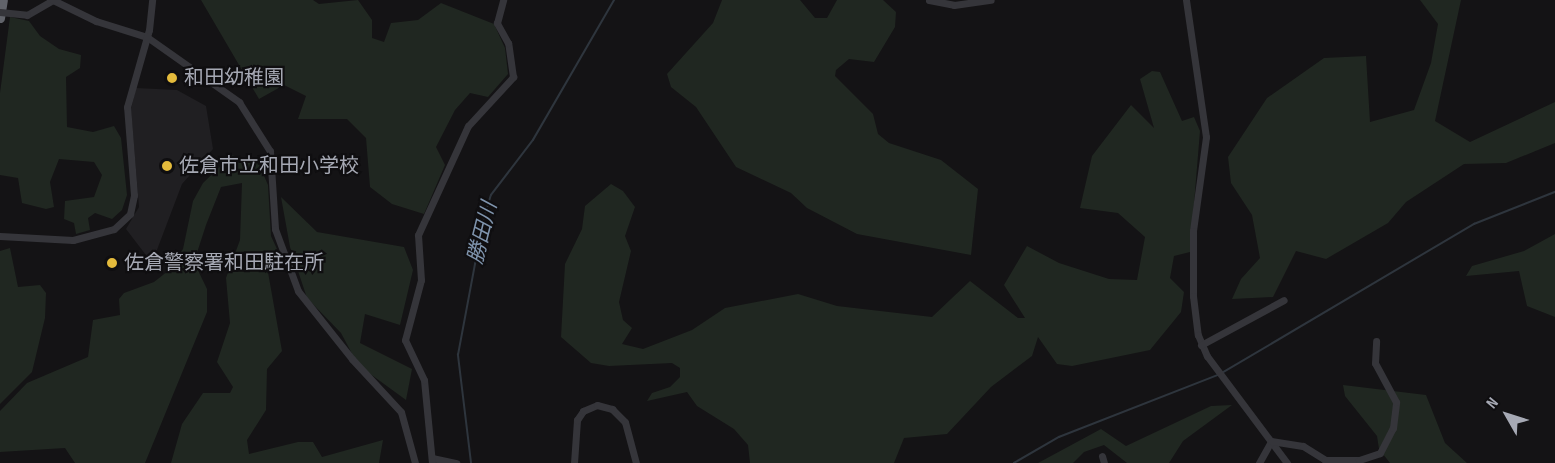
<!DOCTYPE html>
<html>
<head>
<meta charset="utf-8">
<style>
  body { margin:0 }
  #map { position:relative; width:1555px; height:463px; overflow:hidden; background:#141315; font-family:"Sofia Sans Condensed","Noto Sans JP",sans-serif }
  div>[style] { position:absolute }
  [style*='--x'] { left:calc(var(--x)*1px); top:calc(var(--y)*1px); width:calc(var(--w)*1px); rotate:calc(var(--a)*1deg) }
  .built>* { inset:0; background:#201f22 }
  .green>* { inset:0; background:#202721 }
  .stream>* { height:1.5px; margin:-0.75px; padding:0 0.75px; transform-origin:0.75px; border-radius:0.75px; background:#2e353d }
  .minor>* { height:7px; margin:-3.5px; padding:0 3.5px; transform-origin:3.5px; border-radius:3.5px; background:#35353a }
  .highway>* { height:9px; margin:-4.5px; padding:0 4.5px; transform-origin:4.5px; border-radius:4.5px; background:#61636a }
  .minor-bridge>* { height:7px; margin:-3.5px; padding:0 3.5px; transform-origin:3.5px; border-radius:3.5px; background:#35353a }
  .dots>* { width:16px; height:16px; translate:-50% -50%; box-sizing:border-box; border:3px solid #0f0e10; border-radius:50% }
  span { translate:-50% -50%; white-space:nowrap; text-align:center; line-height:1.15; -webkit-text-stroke:4.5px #0f0e10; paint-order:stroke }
  .poi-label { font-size:20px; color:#a6a9b4 }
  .left { translate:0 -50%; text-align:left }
  .water-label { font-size:21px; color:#7f94ad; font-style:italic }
  .north { position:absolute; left:1477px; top:385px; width:60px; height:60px; -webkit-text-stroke:4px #0f0e10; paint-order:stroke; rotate:309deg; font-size:16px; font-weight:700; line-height:24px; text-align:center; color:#a6a9b4 }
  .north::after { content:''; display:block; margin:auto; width:21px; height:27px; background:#a6a9b4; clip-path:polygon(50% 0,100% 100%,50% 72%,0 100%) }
</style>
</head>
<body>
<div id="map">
  <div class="built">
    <i style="clip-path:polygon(136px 88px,177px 90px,206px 106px,213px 149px,182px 184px,152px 263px,126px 229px,139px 207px,131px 109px)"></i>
  </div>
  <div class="green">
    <i style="clip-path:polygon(201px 0,313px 0,319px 4px,358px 0,372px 20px,372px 38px,384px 42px,391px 23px,418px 20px,441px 3px,494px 24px,505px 48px,508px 74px,488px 97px,470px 93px,455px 110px,436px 147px,445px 165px,424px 214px,392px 204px,370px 187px,366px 138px,347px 119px,298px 119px,306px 96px,284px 85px,259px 99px)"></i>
    <i style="clip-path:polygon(722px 0,800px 0,815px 18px,827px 18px,837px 0,883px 0,896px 12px,895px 27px,874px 62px,849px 59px,836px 70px,835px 76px,873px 114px,878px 134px,889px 143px,941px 160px,978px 189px,971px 255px,857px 234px,807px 208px,791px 193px,736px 167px,696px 107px,671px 87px,667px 74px,713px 23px)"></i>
    <i style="clip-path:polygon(1420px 0,1461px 0,1435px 121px,1470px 142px,1555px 102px,1555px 143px,1506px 163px,1464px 164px,1406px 202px,1388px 223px,1326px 259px,1296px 251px,1273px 297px,1232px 299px,1241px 279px,1260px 258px,1252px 215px,1231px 183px,1228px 157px,1267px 98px,1324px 58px,1366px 56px,1370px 122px,1414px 110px,1431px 63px,1438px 24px)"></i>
    <i style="clip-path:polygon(10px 17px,29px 21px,40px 36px,59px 49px,81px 55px,80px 68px,66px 77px,67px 127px,93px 132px,114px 126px,121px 138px,127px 195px,122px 210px,112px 219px,95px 213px,88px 218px,90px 230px,76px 234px,74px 223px,64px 219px,65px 201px,94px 197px,102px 175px,94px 162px,59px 159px,50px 182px,54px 207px,46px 209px,22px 203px,18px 178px,0 175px,0 93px)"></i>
    <i style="clip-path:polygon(1152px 71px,1160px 72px,1182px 121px,1194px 117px,1200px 131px,1190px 252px,1174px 256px,1170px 278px,1184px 292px,1181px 312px,1150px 350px,1072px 366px,1057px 364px,1038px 337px,1032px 356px,991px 387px,947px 434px,904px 438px,894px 463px,750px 463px,748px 445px,734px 429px,697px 406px,687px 392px,647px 401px,652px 393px,670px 387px,680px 377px,680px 368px,672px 363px,609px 366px,591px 363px,561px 337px,565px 264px,582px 229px,585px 206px,611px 184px,623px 191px,635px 207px,625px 236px,631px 251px,619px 302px,623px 320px,632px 328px,622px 344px,643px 349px,692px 330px,725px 308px,798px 294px,837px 306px,932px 317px,970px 281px,1018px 318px,1025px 318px,1004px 285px,1027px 246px,1059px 263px,1109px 279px,1137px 280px,1145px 237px,1118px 213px,1080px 208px,1092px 156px,1131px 105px,1154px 128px,1140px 79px)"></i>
    <i style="clip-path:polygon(232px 155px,259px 164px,268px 185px,271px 236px,277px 249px,266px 261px,282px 351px,267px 369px,266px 410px,247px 440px,249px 454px,298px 442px,313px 442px,322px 457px,383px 440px,379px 463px,171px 463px,182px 424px,203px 393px,230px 393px,233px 387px,217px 362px,230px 323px,226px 278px,240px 240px,242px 183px,221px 187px,206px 225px,194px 262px,207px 289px,207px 312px,145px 463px,75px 463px,65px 448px,0 452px,0 411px,27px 383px,88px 357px,93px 320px,120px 315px,119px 299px,124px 293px,154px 282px,168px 271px,183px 249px,193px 201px,203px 183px)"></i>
    <i style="clip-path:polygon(281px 197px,317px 232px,404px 247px,413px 270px,400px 325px,365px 314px,360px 343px,412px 369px,406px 400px,358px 365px,341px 333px,307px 298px,290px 247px)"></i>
    <i style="clip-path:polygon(1555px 234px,1555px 317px,1527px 306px,1519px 271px,1466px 276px,1472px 266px,1524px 251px)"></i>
    <i style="clip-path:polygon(10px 248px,18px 287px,40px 285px,46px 293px,45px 318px,32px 372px,0 404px,0 251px)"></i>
    <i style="clip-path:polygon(1343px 385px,1426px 395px,1445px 443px,1467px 463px,1390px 463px,1379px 449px,1377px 436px,1345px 396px)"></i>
    <i style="clip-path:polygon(1232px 405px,1183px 441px,1169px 463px,1127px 463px,1104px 445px,1084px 452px,1073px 463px,1038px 463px,1101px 429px,1126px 446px,1211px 406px)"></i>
  </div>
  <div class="stream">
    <i style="--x:1222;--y:373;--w:293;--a:-30.6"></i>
    <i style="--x:1474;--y:224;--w:87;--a:-21.6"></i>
    <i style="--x:471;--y:463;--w:109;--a:-96.9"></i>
    <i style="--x:458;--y:355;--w:136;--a:-79.4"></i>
    <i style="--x:483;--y:221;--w:27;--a:-73"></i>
    <i style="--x:491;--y:195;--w:69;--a:-52.6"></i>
    <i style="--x:533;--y:140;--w:162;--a:-59.9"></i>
    <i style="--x:1014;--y:463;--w:52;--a:-30"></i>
    <i style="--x:1059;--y:437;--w:171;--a:-21.3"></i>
  </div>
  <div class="minor">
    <i style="--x:929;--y:0;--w:25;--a:11"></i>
    <i style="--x:954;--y:5;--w:37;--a:-8"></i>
    <i style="--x:1186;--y:0;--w:138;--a:81.7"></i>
    <i style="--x:1206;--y:137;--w:95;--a:97.9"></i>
    <i style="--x:1193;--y:231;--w:65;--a:90"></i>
    <i style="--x:1193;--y:296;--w:39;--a:83"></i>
    <i style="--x:1198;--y:335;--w:23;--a:67"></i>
    <i style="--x:1207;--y:356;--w:134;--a:53.2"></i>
    <i style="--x:27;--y:15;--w:30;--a:-30"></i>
    <i style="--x:53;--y:0;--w:48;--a:26"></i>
    <i style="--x:96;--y:21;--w:53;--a:17.4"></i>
    <i style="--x:147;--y:37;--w:113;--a:35.2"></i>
    <i style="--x:239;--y:102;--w:58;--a:57.7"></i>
    <i style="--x:270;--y:151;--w:78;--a:86.3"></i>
    <i style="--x:275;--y:229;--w:66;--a:69.6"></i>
    <i style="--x:298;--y:291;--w:87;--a:51.5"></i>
    <i style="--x:352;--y:359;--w:72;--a:47.2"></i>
    <i style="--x:401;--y:412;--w:53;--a:74.6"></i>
    <i style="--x:0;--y:236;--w:73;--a:3.1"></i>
    <i style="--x:73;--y:240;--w:42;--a:-15"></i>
    <i style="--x:114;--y:229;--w:22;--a:-43"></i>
    <i style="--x:130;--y:214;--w:19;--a:-78"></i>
    <i style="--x:134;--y:195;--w:88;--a:-94.5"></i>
    <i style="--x:127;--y:107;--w:80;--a:-74.1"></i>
    <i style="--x:149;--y:30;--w:30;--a:-84"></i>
    <i style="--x:1201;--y:345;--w:94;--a:-28.5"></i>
    <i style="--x:1102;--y:456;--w:7;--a:74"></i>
    <i style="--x:432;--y:458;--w:25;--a:12"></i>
    <i style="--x:432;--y:463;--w:83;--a:-95.5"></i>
    <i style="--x:424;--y:380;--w:44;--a:-115.4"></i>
    <i style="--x:405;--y:340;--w:62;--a:-75.1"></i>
    <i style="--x:421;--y:280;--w:45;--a:-93.8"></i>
    <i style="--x:418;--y:235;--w:120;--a:-65.4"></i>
    <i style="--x:468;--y:126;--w:67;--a:-47.4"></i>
    <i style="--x:513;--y:77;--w:34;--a:-98"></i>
    <i style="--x:508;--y:43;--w:23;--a:-119"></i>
    <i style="--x:497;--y:23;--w:24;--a:-75"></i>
    <i style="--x:574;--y:463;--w:43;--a:-86"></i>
    <i style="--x:577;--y:420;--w:11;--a:-56"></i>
    <i style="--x:583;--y:411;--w:15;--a:-23"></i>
    <i style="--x:597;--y:405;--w:16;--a:15"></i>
    <i style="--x:612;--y:409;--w:18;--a:45"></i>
    <i style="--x:625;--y:422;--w:42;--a:75"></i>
    <i style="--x:1259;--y:463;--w:25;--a:-61"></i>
    <i style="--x:1271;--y:441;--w:32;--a:9"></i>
    <i style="--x:1303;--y:446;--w:26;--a:32"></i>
    <i style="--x:1325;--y:460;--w:34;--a:0"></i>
    <i style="--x:1359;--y:460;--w:22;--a:-18"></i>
    <i style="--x:1380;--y:453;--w:28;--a:-63"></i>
    <i style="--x:1393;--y:428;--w:26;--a:-83"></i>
    <i style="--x:1396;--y:402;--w:44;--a:-118.3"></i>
    <i style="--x:1375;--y:363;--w:22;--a:-87"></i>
  </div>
  <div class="highway">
    <i style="--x:0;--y:18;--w:18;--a:-81"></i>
  </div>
  <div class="minor-bridge">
    <i style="--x:0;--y:12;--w:27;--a:6"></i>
  </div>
  <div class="dots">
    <i style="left:172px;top:78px;background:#e4bb3c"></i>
    <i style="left:167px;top:166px;background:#e4bb3c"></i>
    <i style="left:112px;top:263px;background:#e4bb3c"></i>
  </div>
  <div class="poi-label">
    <span class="left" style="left:184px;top:78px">和田幼稚園</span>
    <span class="left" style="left:179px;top:166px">佐倉市立和田小学校</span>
    <span class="left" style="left:124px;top:263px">佐倉警察署和田駐在所</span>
  </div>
  <div class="water-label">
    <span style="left:483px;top:233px;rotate:-76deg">勝田川</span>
  </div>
  <div class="north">N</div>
</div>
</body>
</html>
